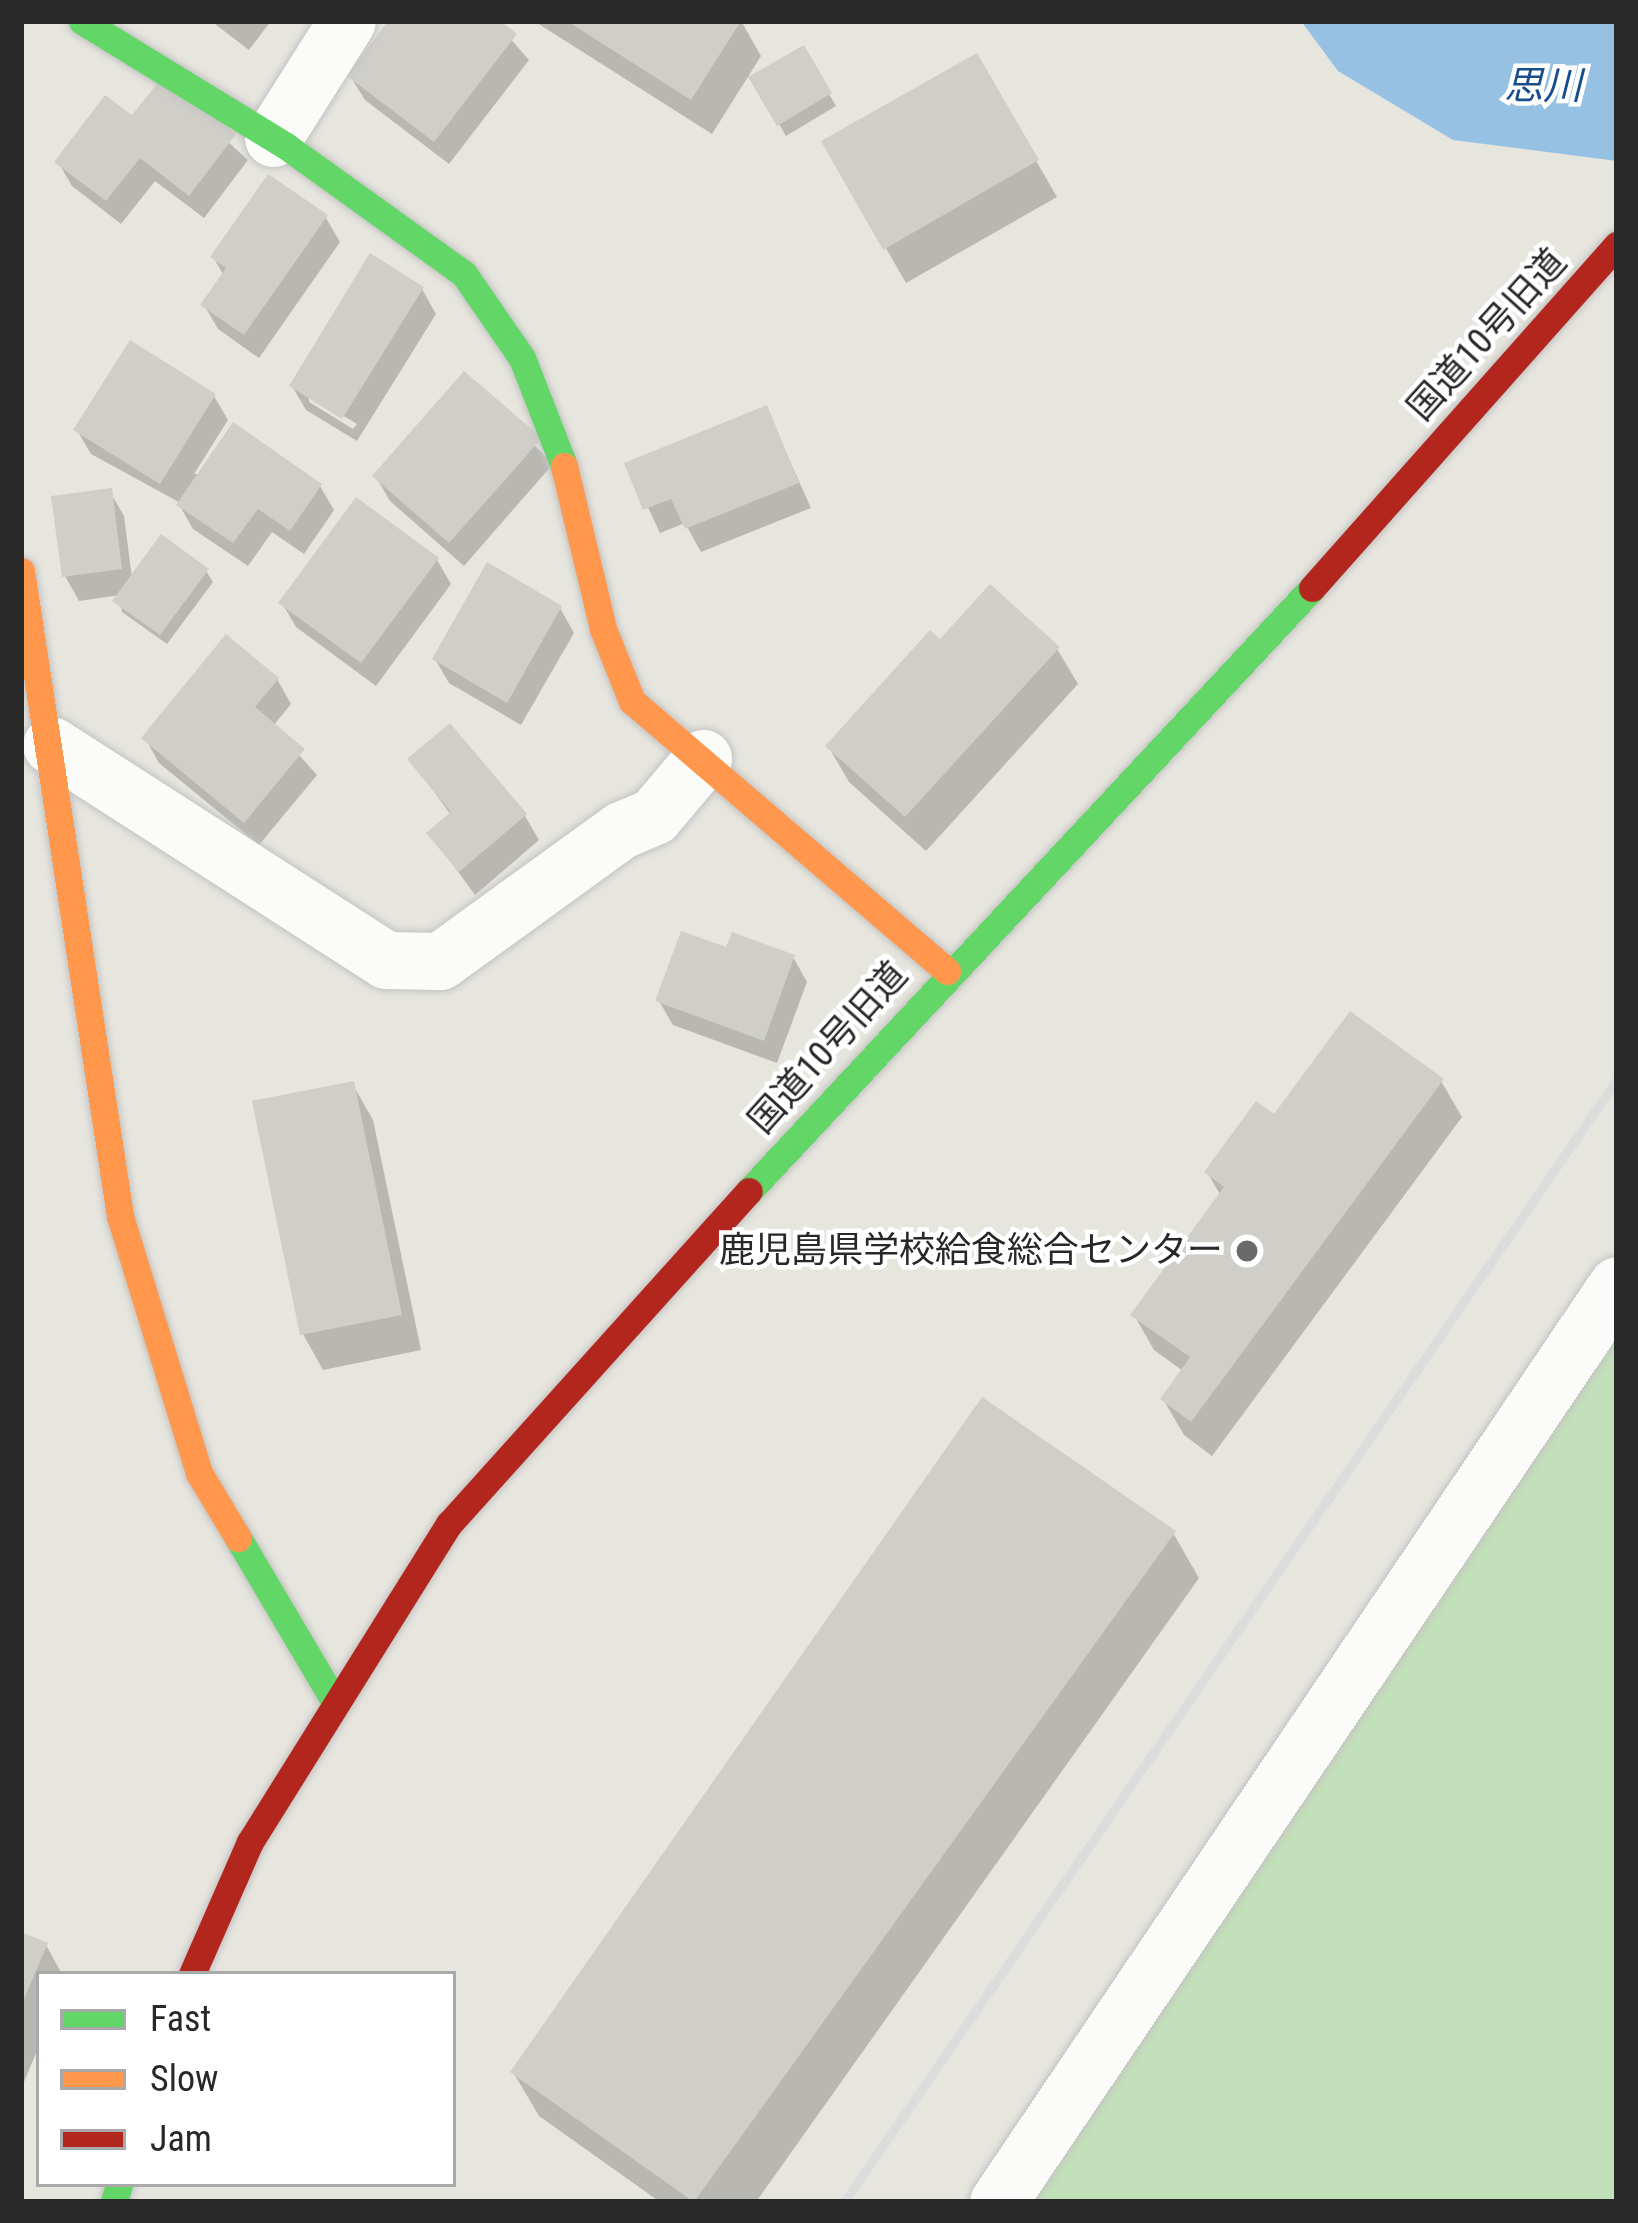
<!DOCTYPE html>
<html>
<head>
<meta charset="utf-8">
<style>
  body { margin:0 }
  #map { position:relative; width:1638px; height:2223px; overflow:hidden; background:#e6e5de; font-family:"Roboto Condensed","Noto Sans JP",sans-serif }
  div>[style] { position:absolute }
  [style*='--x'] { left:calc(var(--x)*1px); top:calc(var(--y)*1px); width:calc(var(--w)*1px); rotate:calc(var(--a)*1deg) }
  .green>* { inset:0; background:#c2e0b9 }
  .water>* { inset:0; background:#97c1e2 }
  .shadow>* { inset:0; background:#0003 }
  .building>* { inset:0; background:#cfcec9 }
  .roads { filter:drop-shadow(0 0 3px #c4c3c3) drop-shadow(0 0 3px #c4c3c3) }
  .street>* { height:57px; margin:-28.5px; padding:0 28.5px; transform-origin:28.5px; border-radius:28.5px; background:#fbfbfa }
  .fast>* { height:27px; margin:-13.5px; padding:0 13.5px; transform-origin:13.5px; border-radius:13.5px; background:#63d668 }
  .slow>* { height:27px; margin:-13.5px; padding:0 13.5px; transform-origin:13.5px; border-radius:13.5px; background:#ff974d }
  .jam>* { height:27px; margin:-13.5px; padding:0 13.5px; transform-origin:13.5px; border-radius:13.5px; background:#b3261e }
  .rail>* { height:9px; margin:-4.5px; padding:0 4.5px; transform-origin:4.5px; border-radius:4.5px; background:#dddcdd }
  .dots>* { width:33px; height:33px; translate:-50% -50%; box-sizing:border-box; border:6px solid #fff; border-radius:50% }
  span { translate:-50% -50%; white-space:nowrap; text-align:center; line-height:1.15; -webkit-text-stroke:9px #fff; paint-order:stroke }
  .street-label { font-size:36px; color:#282828 }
  .poi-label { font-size:36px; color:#282828 }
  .right { translate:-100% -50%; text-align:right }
  .water-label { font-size:39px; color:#184e8d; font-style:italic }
  .frame { position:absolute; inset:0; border:24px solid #282828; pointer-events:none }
  .legend { position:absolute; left:36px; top:1971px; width:420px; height:216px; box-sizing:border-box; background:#fff; border:3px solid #a9a9a9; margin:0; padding:15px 21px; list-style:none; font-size:36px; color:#282828 }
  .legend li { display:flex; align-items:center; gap:24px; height:60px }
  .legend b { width:60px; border:3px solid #a9a9a9 }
</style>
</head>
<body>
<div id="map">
  <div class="green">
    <i style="clip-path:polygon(1617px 1285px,1617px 2202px,998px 2202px)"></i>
  </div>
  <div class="water">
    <i style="clip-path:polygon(1301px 21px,1617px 21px,1617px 161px,1453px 140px,1338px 71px)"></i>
  </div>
  <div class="shadow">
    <i style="clip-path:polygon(211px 21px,271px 21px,249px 50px)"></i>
    <i style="clip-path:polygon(392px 21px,495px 21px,529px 60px,449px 164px,365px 100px,350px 76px)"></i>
    <i style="clip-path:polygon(534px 21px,741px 21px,761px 56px,712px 134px)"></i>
    <i style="clip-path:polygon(803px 49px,836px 106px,786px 136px,752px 78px)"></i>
    <i style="clip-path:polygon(976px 57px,1057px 197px,906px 283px,825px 142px)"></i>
    <i style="clip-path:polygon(162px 82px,248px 160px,204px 218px,155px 181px,121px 224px,72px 186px,58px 162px,133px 119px)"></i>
    <i style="clip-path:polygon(326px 218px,340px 242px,259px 358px,218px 329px,204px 305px,224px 276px,213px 257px)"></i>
    <i style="clip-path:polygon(evenodd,422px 289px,436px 314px,357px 441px,306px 410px,292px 386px,422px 289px,309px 395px,357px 424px,353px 429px,309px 402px,309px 395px)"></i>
    <i style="clip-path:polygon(464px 375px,553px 464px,464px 566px,390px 501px,376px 477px)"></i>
    <i style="clip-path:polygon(214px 396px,228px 420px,194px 474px,320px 486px,334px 510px,304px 554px,272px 532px,248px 566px,193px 529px,177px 501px,91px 454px,77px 430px)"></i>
    <i style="clip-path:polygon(766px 408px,811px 508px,701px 552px,685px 523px,660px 533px,628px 465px)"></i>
    <i style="clip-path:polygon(110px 492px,124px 516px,132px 578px,206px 571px,213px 582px,167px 644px,122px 612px,120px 595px,79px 601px,65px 576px)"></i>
    <i style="clip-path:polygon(437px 560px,451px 584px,376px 686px,296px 627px,282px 603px)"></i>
    <i style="clip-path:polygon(560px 608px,574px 633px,521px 725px,449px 683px,435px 659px)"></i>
    <i style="clip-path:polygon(941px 643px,1057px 649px,1078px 684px,926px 851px,849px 782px,828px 746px)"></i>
    <i style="clip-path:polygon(277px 679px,291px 704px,273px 726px,317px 775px,259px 845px,159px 763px,145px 738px)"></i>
    <i style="clip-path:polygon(411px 760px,525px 816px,539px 840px,475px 895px,430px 833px,451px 815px)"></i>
    <i style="clip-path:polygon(793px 957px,807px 982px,777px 1063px,673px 1025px,659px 1001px)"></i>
    <i style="clip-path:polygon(1441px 1081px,1462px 1117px,1212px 1456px,1184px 1435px,1163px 1399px,1183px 1371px,1154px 1350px,1134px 1315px,1221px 1196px,1207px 1172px)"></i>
    <i style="clip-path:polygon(353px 1085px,373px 1120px,421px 1350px,323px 1370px,303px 1334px)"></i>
    <i style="clip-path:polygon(1173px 1533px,1199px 1578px,756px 2202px,660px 2202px,539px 2116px,513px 2072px)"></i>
    <i style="clip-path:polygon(21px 1935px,46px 1945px,62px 1974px,39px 1974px,39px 2046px,21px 2089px)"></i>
  </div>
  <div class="building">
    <i style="clip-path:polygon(388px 21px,500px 21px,517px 34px,434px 142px,347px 76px)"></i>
    <i style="clip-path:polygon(567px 21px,741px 21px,691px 100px)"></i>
    <i style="clip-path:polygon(804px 45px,832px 93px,777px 126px,748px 77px)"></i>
    <i style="clip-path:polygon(977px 53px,1039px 160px,883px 250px,821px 141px)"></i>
    <i style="clip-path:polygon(162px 78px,236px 134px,189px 196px,140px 158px,106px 201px,54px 162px,105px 95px,132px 115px)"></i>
    <i style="clip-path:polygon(268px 174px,328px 215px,244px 335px,200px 305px,226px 268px,210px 257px)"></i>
    <i style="clip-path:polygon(370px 253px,424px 287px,342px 419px,289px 386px)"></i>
    <i style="clip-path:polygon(130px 340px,216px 394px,160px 484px,73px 430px)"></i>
    <i style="clip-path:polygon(464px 371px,542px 438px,449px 543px,372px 476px)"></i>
    <i style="clip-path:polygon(767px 405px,799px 483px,685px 529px,671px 499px,643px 510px,624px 463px)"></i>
    <i style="clip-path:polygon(233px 422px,322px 484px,290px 531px,258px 509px,233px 543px,176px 505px)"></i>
    <i style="clip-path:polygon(112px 488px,122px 569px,62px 577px,51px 496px)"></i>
    <i style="clip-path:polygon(356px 497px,439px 558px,361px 663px,278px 603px)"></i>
    <i style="clip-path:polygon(161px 534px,209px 569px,160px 635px,112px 601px)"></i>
    <i style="clip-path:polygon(487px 562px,562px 606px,507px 703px,432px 659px)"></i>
    <i style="clip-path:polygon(990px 584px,1060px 647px,905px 817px,825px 746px,930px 630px,940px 639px)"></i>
    <i style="clip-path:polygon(226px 634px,279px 678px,255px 707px,305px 749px,244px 823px,141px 738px)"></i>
    <i style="clip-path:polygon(450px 723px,527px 814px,459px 872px,426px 833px,451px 812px,407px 759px)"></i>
    <i style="clip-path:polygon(681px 931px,726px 947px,732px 932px,795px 955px,764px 1041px,655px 1001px)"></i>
    <i style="clip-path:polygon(1350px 1011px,1444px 1079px,1191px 1422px,1160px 1399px,1190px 1357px,1130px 1315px,1224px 1187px,1204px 1172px,1256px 1101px,1274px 1114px)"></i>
    <i style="clip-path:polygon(354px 1081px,402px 1315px,300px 1335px,252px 1101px)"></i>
    <i style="clip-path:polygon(982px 1397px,1176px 1531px,694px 2202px,510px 2072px)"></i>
    <i style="clip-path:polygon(21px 1932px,48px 1943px,21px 2006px)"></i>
  </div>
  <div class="roads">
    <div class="street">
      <i style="--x:273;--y:138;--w:138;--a:-57.7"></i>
      <i style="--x:51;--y:745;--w:398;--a:32.7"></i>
      <i style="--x:386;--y:960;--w:54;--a:1.1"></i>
      <i style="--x:440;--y:961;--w:223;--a:-35.9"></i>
      <i style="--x:621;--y:830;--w:36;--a:-23"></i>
      <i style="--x:654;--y:816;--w:76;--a:-49.8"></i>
      <i style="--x:998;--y:2202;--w:1106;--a:-55.98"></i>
    </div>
    <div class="fast">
      <i style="--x:82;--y:21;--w:239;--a:31.5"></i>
      <i style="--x:286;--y:146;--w:219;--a:35.7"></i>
      <i style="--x:464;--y:274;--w:102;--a:55.4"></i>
      <i style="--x:522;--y:358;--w:116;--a:68.7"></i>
      <i style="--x:749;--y:1191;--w:825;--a:-46.96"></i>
      <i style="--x:238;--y:1538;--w:191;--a:59.4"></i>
      <i style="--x:114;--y:2202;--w:19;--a:-74"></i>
    </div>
    <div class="slow">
      <i style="--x:564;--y:466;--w:168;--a:76.5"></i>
      <i style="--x:603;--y:629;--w:78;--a:68.1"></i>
      <i style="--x:632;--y:701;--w:415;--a:40.6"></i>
      <i style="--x:21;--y:571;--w:653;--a:81.27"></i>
      <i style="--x:120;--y:1216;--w:269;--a:72.9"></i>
      <i style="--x:199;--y:1473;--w:76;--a:59"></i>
    </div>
    <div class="jam">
      <i style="--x:1312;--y:588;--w:459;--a:-48.4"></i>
      <i style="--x:192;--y:1974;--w:144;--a:-66.3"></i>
      <i style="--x:250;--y:1842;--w:375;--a:-58"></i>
      <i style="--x:449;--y:1524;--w:448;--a:-48"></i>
    </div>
  </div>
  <div class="rail">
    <i style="--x:844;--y:2202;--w:1363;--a:-55.46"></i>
  </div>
  <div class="dots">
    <i style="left:1247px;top:1251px;background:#6a6a68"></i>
  </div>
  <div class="street-label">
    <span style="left:1487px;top:335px;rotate:-48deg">国道10号旧道</span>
    <span style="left:828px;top:1048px;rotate:-48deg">国道10号旧道</span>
  </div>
  <div class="poi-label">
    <span class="right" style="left:1223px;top:1251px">鹿児島県学校給食総合センター</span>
  </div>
  <div class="water-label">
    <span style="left:1543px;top:86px">思川</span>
  </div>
  <div class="frame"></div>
  <ul class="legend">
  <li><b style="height:15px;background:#63d668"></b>Fast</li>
  <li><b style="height:15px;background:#ff974d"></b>Slow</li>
  <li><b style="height:15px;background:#b3261e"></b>Jam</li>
  </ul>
</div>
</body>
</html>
